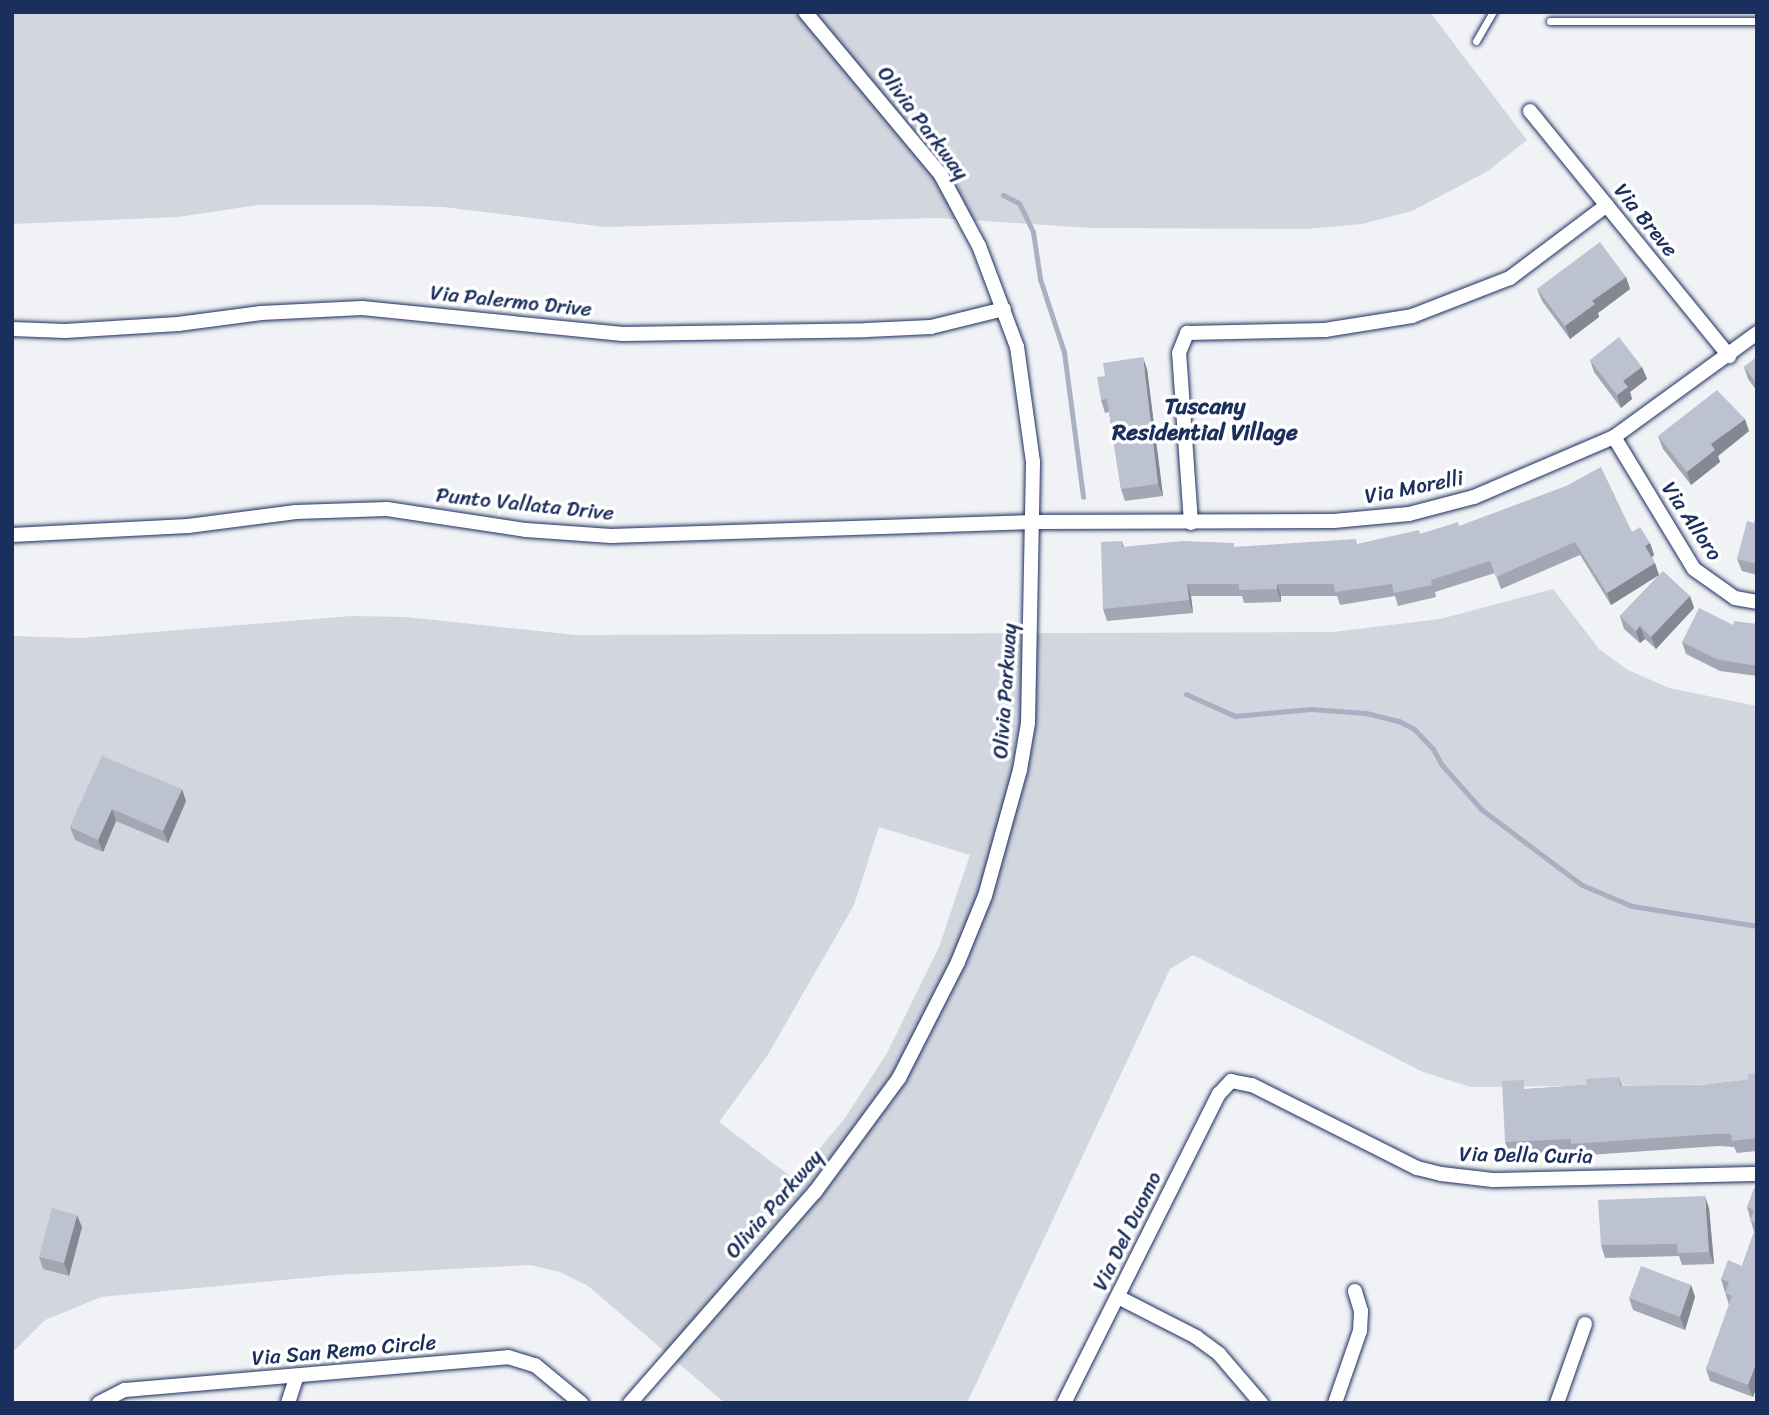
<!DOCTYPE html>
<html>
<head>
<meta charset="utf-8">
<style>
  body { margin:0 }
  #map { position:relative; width:1769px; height:1415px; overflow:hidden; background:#f1f2f5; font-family:Sriracha,sans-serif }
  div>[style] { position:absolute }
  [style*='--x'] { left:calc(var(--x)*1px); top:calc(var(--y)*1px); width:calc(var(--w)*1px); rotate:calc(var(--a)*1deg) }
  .green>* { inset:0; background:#d2d6df }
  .stream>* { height:5px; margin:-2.5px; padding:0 2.5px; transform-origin:2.5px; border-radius:2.5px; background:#a8b0c2 }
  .roads { filter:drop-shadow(0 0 2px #1b2f5e) drop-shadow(0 0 2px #1b2f5e) }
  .service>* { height:7px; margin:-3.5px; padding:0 3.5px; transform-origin:3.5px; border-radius:3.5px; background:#fff }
  .minor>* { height:14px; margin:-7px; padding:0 7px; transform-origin:7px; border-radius:7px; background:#fff }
  .wall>* { inset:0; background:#a2a7b3 }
  .shaded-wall>* { inset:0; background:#848892 }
  .building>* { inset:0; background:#bcc2d0 }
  span { translate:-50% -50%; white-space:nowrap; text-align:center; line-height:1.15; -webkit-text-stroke:7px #fff; paint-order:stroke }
  .street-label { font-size:21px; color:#1b2f5e }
  .neighbourhood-label { font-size:23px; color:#1b2f5e; font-weight:700 }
  .frame { position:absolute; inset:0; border:14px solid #1b2f5e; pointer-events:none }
</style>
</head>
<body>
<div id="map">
  <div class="green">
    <i style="clip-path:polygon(12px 12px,1430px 12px,1527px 140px,1488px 171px,1412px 211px,1362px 224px,1307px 229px,1091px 228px,938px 218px,605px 227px,443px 207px,371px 205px,258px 205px,178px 217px,12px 224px)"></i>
    <i style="clip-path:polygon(evenodd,1553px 589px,1599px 649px,1628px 670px,1669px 688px,1757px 706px,1757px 1084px,1471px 1087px,1423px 1072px,1193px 955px,1170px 969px,967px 1403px,725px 1403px,588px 1286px,560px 1272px,530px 1265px,336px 1275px,101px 1297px,45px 1320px,12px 1353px,12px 636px,81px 638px,351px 616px,406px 617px,576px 635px,1333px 632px,1440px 619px,1553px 589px,879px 827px,970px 855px,939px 947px,887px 1053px,845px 1118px,794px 1179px,719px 1122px,767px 1056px,854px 905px,879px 827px)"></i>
  </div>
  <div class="stream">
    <i style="--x:1003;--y:195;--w:18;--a:27"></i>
    <i style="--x:1019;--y:203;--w:32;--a:64"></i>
    <i style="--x:1033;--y:232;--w:48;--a:81.5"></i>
    <i style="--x:1040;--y:279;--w:77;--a:71.8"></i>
    <i style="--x:1064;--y:352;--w:146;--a:82.5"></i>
    <i style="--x:1186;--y:694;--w:54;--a:24.2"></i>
    <i style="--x:1235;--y:716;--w:76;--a:-5.3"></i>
    <i style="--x:1311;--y:709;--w:55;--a:4.2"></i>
    <i style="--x:1366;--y:713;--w:34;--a:14"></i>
    <i style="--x:1399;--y:721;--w:17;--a:28"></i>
    <i style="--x:1414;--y:729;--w:28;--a:46"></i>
    <i style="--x:1433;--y:749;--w:18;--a:61"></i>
    <i style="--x:1442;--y:765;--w:59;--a:48.4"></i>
    <i style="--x:1481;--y:809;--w:126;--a:37"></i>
    <i style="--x:1582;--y:885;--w:54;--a:22.8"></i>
    <i style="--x:1632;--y:906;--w:127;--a:9.1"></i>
  </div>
  <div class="roads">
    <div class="service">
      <i style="--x:1550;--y:21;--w:207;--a:0"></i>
      <i style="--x:1476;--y:41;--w:34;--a:-60"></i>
    </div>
    <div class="minor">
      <i style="--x:1530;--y:111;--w:316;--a:50.9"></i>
      <i style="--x:12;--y:329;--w:53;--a:2.2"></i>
      <i style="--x:65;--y:331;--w:113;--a:-3.5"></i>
      <i style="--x:178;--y:324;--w:84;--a:-7.5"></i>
      <i style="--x:261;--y:313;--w:101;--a:-2.8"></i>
      <i style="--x:362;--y:308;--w:262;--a:5.7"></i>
      <i style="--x:623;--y:334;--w:244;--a:-0.9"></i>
      <i style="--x:867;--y:330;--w:64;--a:-2.7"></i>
      <i style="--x:931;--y:327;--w:75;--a:-13.9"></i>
      <i style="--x:1614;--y:437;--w:154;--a:58.8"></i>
      <i style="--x:1694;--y:569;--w:50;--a:35.3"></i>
      <i style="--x:1735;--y:598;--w:22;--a:10"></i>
      <i style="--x:1191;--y:523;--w:170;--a:-94"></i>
      <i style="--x:1179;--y:353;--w:22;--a:-68"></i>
      <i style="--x:1187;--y:333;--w:138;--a:-1.2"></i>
      <i style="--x:1325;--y:330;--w:88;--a:-9.1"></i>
      <i style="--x:1412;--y:316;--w:105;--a:-21.2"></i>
      <i style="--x:1510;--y:278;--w:121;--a:-37"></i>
      <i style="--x:12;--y:535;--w:176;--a:-2.9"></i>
      <i style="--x:188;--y:526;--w:109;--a:-7.4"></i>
      <i style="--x:296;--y:512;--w:91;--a:-1.9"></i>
      <i style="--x:387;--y:509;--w:141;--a:8.6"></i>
      <i style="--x:526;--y:530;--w:85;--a:4"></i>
      <i style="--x:611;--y:536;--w:423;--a:-1.9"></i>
      <i style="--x:1034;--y:522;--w:300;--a:-0.2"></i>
      <i style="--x:1334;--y:521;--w:75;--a:-5.3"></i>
      <i style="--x:1409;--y:514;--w:67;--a:-14.7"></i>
      <i style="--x:1474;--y:497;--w:152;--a:-23.2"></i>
      <i style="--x:1614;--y:437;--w:177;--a:-36"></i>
      <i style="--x:1118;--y:1297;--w:88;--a:27.1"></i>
      <i style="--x:1196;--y:1337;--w:29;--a:36"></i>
      <i style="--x:1219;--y:1354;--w:65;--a:49.4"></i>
      <i style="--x:99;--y:1403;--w:29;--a:-27"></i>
      <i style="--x:125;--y:1390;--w:384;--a:-4.9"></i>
      <i style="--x:508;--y:1357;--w:28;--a:17"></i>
      <i style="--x:535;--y:1365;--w:60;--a:39.6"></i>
      <i style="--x:288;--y:1403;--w:29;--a:-72"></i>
      <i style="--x:630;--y:1403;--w:281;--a:-48.8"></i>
      <i style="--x:815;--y:1192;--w:142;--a:-53.6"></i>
      <i style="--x:899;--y:1078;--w:130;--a:-63"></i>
      <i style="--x:958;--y:962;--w:71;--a:-67.8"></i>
      <i style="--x:985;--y:896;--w:131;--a:-74.5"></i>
      <i style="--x:1020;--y:770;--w:48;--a:-80.3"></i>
      <i style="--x:1028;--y:723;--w:261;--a:-88.9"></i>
      <i style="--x:1033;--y:462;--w:116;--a:-97.9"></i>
      <i style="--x:1017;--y:347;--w:108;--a:-110.6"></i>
      <i style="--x:979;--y:246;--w:81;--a:-118.2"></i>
      <i style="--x:941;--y:175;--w:212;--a:-129.8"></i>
      <i style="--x:1064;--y:1403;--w:346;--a:-63.4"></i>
      <i style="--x:1219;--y:1094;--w:18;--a:-47"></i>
      <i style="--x:1231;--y:1081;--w:21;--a:11"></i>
      <i style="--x:1252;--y:1085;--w:185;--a:26.7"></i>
      <i style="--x:1417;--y:1168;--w:25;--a:14"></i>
      <i style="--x:1441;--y:1174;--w:52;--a:6.6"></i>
      <i style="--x:1493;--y:1180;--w:264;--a:-1.3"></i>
      <i style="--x:1335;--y:1403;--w:76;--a:-70.9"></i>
      <i style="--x:1360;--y:1331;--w:20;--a:-87"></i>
      <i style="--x:1361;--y:1311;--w:21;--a:-107"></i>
      <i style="--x:1557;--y:1403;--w:84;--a:-70.5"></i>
    </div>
  </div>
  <div class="wall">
    <i style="clip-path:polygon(1626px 277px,1630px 289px,1598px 313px,1599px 317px,1570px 339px,1542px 301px,1537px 289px)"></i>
    <i style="clip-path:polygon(1757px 357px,1757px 391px,1748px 379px,1744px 367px)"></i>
    <i style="clip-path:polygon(1590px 360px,1642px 367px,1647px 379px,1630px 392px,1632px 399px,1621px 408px,1594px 372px)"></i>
    <i style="clip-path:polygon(1147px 369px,1163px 496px,1125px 501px,1121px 489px,1109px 412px,1105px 413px,1101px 400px,1105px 376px)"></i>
    <i style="clip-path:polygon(1749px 431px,1718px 456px,1720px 462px,1691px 485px,1663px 449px,1658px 436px)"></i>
    <i style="clip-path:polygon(1757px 514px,1757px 575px,1742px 571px,1737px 559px,1754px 523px)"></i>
    <i style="clip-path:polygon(1459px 526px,1650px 543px,1654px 555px,1652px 557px,1659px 575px,1690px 596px,1694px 608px,1656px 649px,1645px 639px,1640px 643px,1624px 629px,1620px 616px,1659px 575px,1611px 605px,1580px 555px,1501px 589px,1495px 573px,1435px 592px,1436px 597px,1398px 606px,1395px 596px,1340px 605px,1337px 596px,1281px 596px,1281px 602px,1244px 603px,1242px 596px,1191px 596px,1193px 613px,1107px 621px,1103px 609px,1122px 541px,1124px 547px,1235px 547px,1358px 544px,1421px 534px)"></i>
    <i style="clip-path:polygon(1757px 624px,1757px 676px,1720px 671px,1686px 654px,1682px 642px,1733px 625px)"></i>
    <i style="clip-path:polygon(102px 756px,186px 801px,168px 843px,116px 821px,103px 852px,75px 840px,70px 827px)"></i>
    <i style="clip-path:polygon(1757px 1073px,1757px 1151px,1737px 1153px,1734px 1147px,1718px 1146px,1575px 1156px,1573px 1151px,1510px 1154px,1505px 1142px,1527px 1089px,1587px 1085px,1619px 1077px,1622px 1086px,1704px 1085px,1748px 1080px)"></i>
    <i style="clip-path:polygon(1757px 1189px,1757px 1386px,1753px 1397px,1710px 1381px,1706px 1369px,1729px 1305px,1721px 1279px,1742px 1266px,1754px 1232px,1747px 1207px)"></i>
    <i style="clip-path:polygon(1709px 1208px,1714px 1264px,1682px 1265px,1679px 1256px,1605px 1258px,1601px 1245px)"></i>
    <i style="clip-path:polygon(82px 1227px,69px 1276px,43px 1269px,39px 1257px)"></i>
    <i style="clip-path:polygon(1691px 1285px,1695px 1297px,1685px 1330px,1633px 1310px,1629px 1298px)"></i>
  </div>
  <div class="shaded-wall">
    <i style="clip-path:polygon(1626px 277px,1630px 289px,1598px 313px,1599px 317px,1570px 339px,1565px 326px,1592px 301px)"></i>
    <i style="clip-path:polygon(1143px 357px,1147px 369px,1163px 496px,1158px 484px)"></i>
    <i style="clip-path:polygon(1642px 367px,1647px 379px,1630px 392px,1632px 399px,1621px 408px,1617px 395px,1623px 381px)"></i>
    <i style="clip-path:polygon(1745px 419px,1749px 431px,1718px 456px,1720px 462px,1691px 485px,1687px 472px,1711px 444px)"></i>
    <i style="clip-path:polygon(1650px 543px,1654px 555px,1649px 559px,1645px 546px)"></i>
    <i style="clip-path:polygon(1655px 563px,1659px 575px,1611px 605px,1607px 593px)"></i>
    <i style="clip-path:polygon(1187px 584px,1191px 596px,1193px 613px,1189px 600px)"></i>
    <i style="clip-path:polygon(1277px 584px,1281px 596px,1281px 602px,1277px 589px)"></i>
    <i style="clip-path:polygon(1690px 596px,1694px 608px,1656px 649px,1651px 637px)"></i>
    <i style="clip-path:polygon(1640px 626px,1645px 639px,1640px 643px,1636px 631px)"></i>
    <i style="clip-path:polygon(182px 789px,186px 801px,168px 843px,163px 831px)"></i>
    <i style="clip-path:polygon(112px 809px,116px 821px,103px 852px,98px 840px)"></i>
    <i style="clip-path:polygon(1705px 1196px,1709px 1208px,1714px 1264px,1709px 1252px)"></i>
    <i style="clip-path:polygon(77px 1215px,82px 1227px,69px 1276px,64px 1263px)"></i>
    <i style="clip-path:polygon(1691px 1285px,1695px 1297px,1685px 1330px,1680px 1317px)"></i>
    <i style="clip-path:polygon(1757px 1361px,1757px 1386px,1753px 1397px,1748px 1385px)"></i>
  </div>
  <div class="building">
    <i style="clip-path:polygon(1600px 242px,1626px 277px,1592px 301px,1595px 304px,1565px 326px,1537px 289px)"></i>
    <i style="clip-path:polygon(1619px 337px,1642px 367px,1623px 381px,1628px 387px,1617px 395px,1590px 360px)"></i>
    <i style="clip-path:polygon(1143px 357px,1158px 484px,1121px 489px,1107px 399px,1101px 400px,1097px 377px,1105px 376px,1103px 363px)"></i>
    <i style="clip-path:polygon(1757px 357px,1757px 384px,1744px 367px)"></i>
    <i style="clip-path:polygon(1717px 390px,1745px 419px,1711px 444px,1715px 450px,1687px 472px,1658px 436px)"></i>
    <i style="clip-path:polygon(1601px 467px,1632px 532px,1640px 527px,1650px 543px,1645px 546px,1655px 563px,1607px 593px,1575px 542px,1496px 577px,1490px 561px,1431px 580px,1432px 585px,1394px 593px,1392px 584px,1335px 592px,1334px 584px,1277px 584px,1277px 589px,1239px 590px,1239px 584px,1187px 584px,1189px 600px,1103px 609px,1101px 542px,1122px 541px,1122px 547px,1183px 541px,1234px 543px,1234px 547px,1356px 539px,1357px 544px,1419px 530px,1420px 534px,1458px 522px,1459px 526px,1566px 486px)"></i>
    <i style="clip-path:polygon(1757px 514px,1757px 564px,1737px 559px,1747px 521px,1754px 523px)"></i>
    <i style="clip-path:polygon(1663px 571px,1690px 596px,1651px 637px,1640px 626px,1636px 631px,1620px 616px)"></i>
    <i style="clip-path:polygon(1699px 608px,1733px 625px,1734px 621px,1757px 624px,1757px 666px,1716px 659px,1682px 642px)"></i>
    <i style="clip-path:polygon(102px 756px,182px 789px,163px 831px,112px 809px,98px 840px,70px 827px)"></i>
    <i style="clip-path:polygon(1757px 1073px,1757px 1138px,1732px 1141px,1731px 1134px,1714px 1134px,1571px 1144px,1571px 1139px,1505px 1142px,1502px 1081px,1524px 1080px,1524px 1089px,1587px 1085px,1586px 1079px,1619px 1077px,1620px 1086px,1704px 1085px,1748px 1080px,1748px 1074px)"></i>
    <i style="clip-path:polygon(1754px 1188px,1757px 1189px,1757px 1223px,1750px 1221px,1754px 1210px,1747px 1207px)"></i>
    <i style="clip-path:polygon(1705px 1196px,1709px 1252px,1678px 1253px,1677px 1244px,1601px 1245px,1598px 1200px)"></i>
    <i style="clip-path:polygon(52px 1208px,77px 1215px,64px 1263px,39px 1257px)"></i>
    <i style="clip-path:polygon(1757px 1225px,1757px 1361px,1748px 1385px,1706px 1369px,1732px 1296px,1725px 1293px,1729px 1282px,1721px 1279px,1728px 1260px,1742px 1266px)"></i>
    <i style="clip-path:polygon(1641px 1266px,1691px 1285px,1680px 1317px,1629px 1298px)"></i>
  </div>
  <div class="street-label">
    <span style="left:923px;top:123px;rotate:53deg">Olivia Parkway</span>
    <span style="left:1646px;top:220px;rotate:51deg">Via Breve</span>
    <span style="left:511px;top:301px;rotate:6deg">Via Palermo Drive</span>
    <span style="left:1414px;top:487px;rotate:-11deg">Via Morelli</span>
    <span style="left:525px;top:504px;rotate:6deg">Punto Vallata Drive</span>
    <span style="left:1692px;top:521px;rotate:56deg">Via Alloro</span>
    <span style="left:1005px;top:691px;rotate:-86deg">Olivia Parkway</span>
    <span style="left:1526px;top:1155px;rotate:1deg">Via Della Curia</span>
    <span style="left:774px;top:1204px;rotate:-49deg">Olivia Parkway</span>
    <span style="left:1127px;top:1231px;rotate:-64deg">Via Del Duomo</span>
    <span style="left:344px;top:1350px;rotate:-5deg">Via San Remo Circle</span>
  </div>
  <div class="neighbourhood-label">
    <span style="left:1205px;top:420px">Tuscany<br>Residential Village</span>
  </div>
  <div class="frame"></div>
</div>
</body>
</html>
